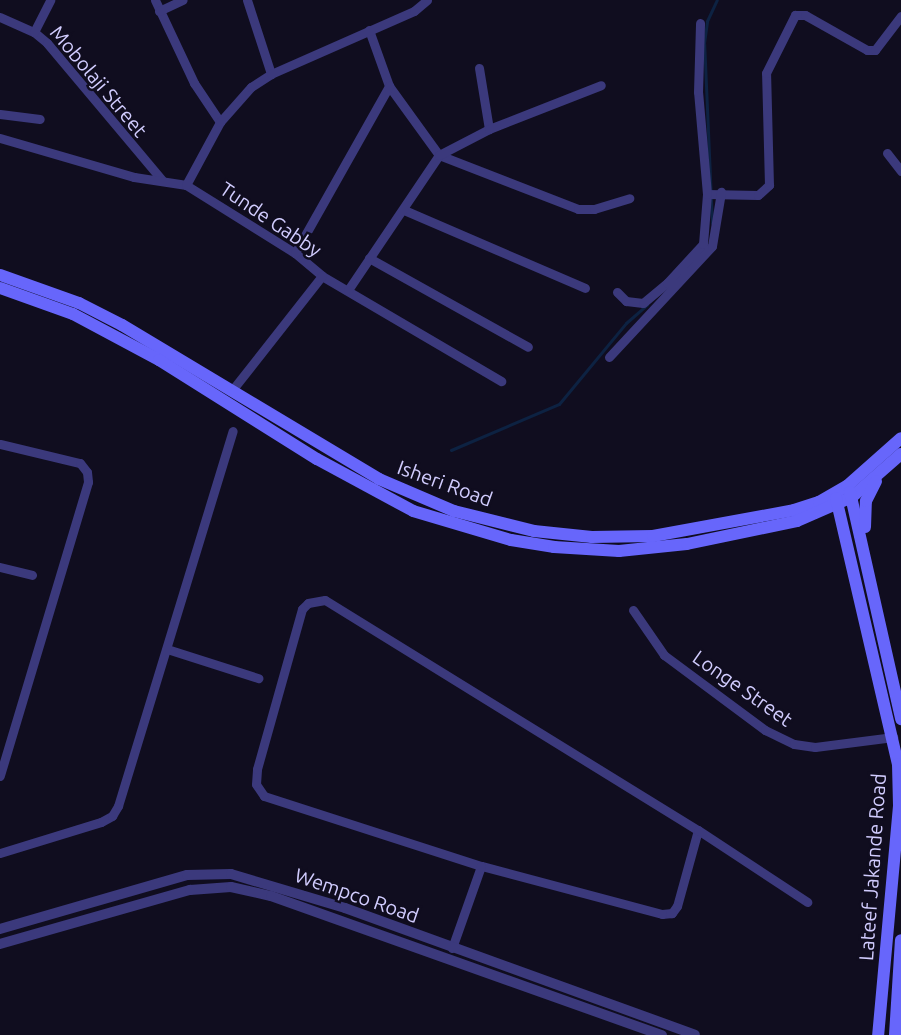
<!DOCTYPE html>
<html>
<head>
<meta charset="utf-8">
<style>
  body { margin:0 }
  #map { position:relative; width:901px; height:1035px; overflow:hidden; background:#100d1f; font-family:Ubuntu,sans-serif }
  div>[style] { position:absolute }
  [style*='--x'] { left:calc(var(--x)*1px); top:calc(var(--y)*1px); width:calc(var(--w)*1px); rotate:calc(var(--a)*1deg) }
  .stream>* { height:3px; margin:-1.5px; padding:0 1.5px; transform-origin:1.5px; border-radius:1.5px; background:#0d2242 }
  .minor>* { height:9px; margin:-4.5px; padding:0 4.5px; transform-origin:4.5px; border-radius:4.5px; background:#3b397c }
  .tertiary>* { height:10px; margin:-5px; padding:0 5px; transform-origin:5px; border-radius:5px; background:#3b397c }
  .secondary>* { height:12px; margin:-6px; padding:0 6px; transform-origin:6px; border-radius:6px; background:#6766fb }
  span { translate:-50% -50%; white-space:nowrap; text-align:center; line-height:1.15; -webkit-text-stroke:5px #100d1f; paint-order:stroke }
  .street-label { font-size:20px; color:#d1ccfe }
</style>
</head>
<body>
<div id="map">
  <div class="stream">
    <i style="--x:712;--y:223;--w:180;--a:-92.5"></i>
    <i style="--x:704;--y:43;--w:22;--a:-82"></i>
    <i style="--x:707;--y:21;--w:23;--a:-65"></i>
    <i style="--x:451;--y:450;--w:117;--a:-23.1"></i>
    <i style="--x:559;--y:404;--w:105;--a:-50.4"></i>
    <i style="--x:626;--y:323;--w:28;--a:-41"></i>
  </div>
  <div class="minor">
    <i style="--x:155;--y:0;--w:92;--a:64.8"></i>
    <i style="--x:194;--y:83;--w:47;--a:56.3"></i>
    <i style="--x:247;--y:0;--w:78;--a:72"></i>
    <i style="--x:159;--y:11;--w:26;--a:-25"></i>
    <i style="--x:0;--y:17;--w:37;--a:24"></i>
    <i style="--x:34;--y:32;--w:17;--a:40"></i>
    <i style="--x:47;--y:43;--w:179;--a:50"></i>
    <i style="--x:369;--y:30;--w:59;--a:70.3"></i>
    <i style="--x:389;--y:86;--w:85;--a:54.1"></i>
    <i style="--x:439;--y:155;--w:149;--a:21.2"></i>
    <i style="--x:578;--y:209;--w:16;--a:0"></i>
    <i style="--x:594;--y:209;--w:37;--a:-17"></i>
    <i style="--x:34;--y:32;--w:36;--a:-63"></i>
    <i style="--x:479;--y:68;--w:62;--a:80.7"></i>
    <i style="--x:0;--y:114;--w:40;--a:7.1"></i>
    <i style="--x:0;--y:138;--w:140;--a:16.2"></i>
    <i style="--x:134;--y:177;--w:53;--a:8.7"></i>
    <i style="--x:186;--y:185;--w:128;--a:32"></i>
    <i style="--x:295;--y:253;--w:35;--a:40"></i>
    <i style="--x:322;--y:276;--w:208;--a:30.4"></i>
    <i style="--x:887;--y:153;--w:23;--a:52"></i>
    <i style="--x:186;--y:185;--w:72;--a:-61.6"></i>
    <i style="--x:220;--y:122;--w:47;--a:-48.5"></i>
    <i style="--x:251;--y:87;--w:24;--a:-33"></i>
    <i style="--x:271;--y:74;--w:156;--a:-23.8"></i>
    <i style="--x:414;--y:11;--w:17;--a:-40"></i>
    <i style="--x:707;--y:194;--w:51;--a:1.1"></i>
    <i style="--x:758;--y:195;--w:15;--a:-42"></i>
    <i style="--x:769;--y:185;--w:112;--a:-91.5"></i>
    <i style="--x:766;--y:73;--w:65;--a:-63.4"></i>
    <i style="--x:795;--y:15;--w:10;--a:0"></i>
    <i style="--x:805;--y:15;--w:71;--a:29.4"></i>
    <i style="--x:867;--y:50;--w:8;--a:0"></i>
    <i style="--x:875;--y:50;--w:43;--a:-52.6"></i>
    <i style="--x:404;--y:210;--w:197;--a:23.3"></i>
    <i style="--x:295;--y:253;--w:192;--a:-60.6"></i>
    <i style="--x:369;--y:258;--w:182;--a:29.2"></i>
    <i style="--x:348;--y:290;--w:163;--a:-56"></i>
    <i style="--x:439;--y:155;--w:56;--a:-27.5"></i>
    <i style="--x:489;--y:129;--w:120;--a:-21.4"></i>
    <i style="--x:617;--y:292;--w:13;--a:45"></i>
    <i style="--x:626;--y:301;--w:17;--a:7"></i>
    <i style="--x:643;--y:303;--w:31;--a:-40"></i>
    <i style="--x:667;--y:283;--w:53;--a:-47.3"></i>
    <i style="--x:703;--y:244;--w:50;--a:-85.4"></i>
    <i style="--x:707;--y:194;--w:102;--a:-95"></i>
    <i style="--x:698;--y:92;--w:69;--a:-88.3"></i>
    <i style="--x:609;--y:357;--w:151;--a:-47.1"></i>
    <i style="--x:712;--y:246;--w:55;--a:-80.5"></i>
    <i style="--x:233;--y:389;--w:144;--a:-51.8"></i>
    <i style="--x:0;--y:444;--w:82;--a:13.4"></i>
    <i style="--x:80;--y:463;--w:11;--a:52"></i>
    <i style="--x:87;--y:472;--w:10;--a:84"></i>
    <i style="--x:88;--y:482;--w:307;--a:106.7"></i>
    <i style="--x:0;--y:567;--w:33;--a:14"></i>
    <i style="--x:633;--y:610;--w:55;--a:55.4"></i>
    <i style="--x:664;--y:655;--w:126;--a:36.6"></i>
    <i style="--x:765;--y:730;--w:32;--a:26"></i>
    <i style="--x:794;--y:744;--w:21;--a:8"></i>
    <i style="--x:815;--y:747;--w:79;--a:-7.3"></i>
    <i style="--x:167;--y:649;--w:96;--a:17.7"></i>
    <i style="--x:698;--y:830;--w:79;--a:105.4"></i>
    <i style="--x:677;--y:906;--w:9;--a:126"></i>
    <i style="--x:672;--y:913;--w:10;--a:174"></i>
    <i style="--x:662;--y:914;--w:187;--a:-165.1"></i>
    <i style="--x:481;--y:866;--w:228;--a:-162.1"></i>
    <i style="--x:264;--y:796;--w:14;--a:-124"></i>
    <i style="--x:256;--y:784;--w:15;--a:-86"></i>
    <i style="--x:257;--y:769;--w:166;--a:-74.3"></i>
    <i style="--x:302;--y:609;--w:8;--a:-45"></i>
    <i style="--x:308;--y:603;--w:17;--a:-10"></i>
    <i style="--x:325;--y:600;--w:438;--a:31.7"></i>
    <i style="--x:698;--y:830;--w:131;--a:33.4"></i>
    <i style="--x:0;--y:853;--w:106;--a:-17.1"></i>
    <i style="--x:101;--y:822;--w:13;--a:-29"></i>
    <i style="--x:112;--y:816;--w:12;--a:-59"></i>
    <i style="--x:118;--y:806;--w:392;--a:-73"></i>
    <i style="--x:452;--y:948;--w:87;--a:-70.5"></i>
  </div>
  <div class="tertiary">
    <i style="--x:0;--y:929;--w:195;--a:-16.1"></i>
    <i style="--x:187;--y:875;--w:44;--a:-1.3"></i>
    <i style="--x:231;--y:874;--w:119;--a:16.6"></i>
    <i style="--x:345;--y:908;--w:372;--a:19.9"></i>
    <i style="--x:0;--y:944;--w:198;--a:-15.9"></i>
    <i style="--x:190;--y:890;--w:41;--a:-4.2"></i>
    <i style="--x:231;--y:887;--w:41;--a:12.7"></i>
    <i style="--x:271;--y:896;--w:415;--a:19.6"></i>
  </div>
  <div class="secondary">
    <i style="--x:0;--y:275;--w:84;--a:19.5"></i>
    <i style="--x:79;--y:303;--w:48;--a:27.1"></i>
    <i style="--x:122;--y:325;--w:300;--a:30.9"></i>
    <i style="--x:379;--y:479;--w:82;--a:23.1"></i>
    <i style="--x:454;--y:511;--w:82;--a:14"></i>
    <i style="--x:534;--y:531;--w:58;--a:5.9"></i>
    <i style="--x:592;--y:537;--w:61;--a:-0.9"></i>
    <i style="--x:653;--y:536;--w:143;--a:-10.4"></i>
    <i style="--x:794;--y:510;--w:26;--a:-18"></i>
    <i style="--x:819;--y:502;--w:32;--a:-30"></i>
    <i style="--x:847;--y:486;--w:72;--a:-41.6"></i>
    <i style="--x:0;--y:288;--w:77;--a:19.6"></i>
    <i style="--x:73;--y:314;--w:98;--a:28.1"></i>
    <i style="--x:159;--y:360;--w:186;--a:32.1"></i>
    <i style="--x:317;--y:459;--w:109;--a:28.4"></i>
    <i style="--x:413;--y:511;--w:102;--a:16.5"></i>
    <i style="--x:511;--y:540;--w:44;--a:9.2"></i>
    <i style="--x:554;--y:547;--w:65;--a:3.5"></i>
    <i style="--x:619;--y:551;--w:68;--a:-5.9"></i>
    <i style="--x:687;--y:544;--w:112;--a:-11.8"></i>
    <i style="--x:797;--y:521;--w:60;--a:-23.6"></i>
    <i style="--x:852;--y:497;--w:65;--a:-41.3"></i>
    <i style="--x:850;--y:492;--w:233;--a:77.3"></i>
    <i style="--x:836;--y:498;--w:273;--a:76.9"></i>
    <i style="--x:898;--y:764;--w:42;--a:88.6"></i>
    <i style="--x:899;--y:806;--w:230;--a:95.2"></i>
    <i style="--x:865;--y:527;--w:26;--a:-88"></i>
    <i style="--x:866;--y:501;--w:22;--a:-63"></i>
    <i style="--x:895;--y:1035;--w:95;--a:-86.4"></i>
  </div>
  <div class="street-label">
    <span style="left:99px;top:81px;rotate:50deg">Mobolaji Street</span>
    <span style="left:271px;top:219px;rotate:34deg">Tunde Gabby</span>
    <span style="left:445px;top:483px;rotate:20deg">Isheri Road</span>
    <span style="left:743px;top:688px;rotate:35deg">Longe Street</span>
    <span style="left:872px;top:867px;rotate:-86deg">Lateef Jakande Road</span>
    <span style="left:357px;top:895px;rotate:19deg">Wempco Road</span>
  </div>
</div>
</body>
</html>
